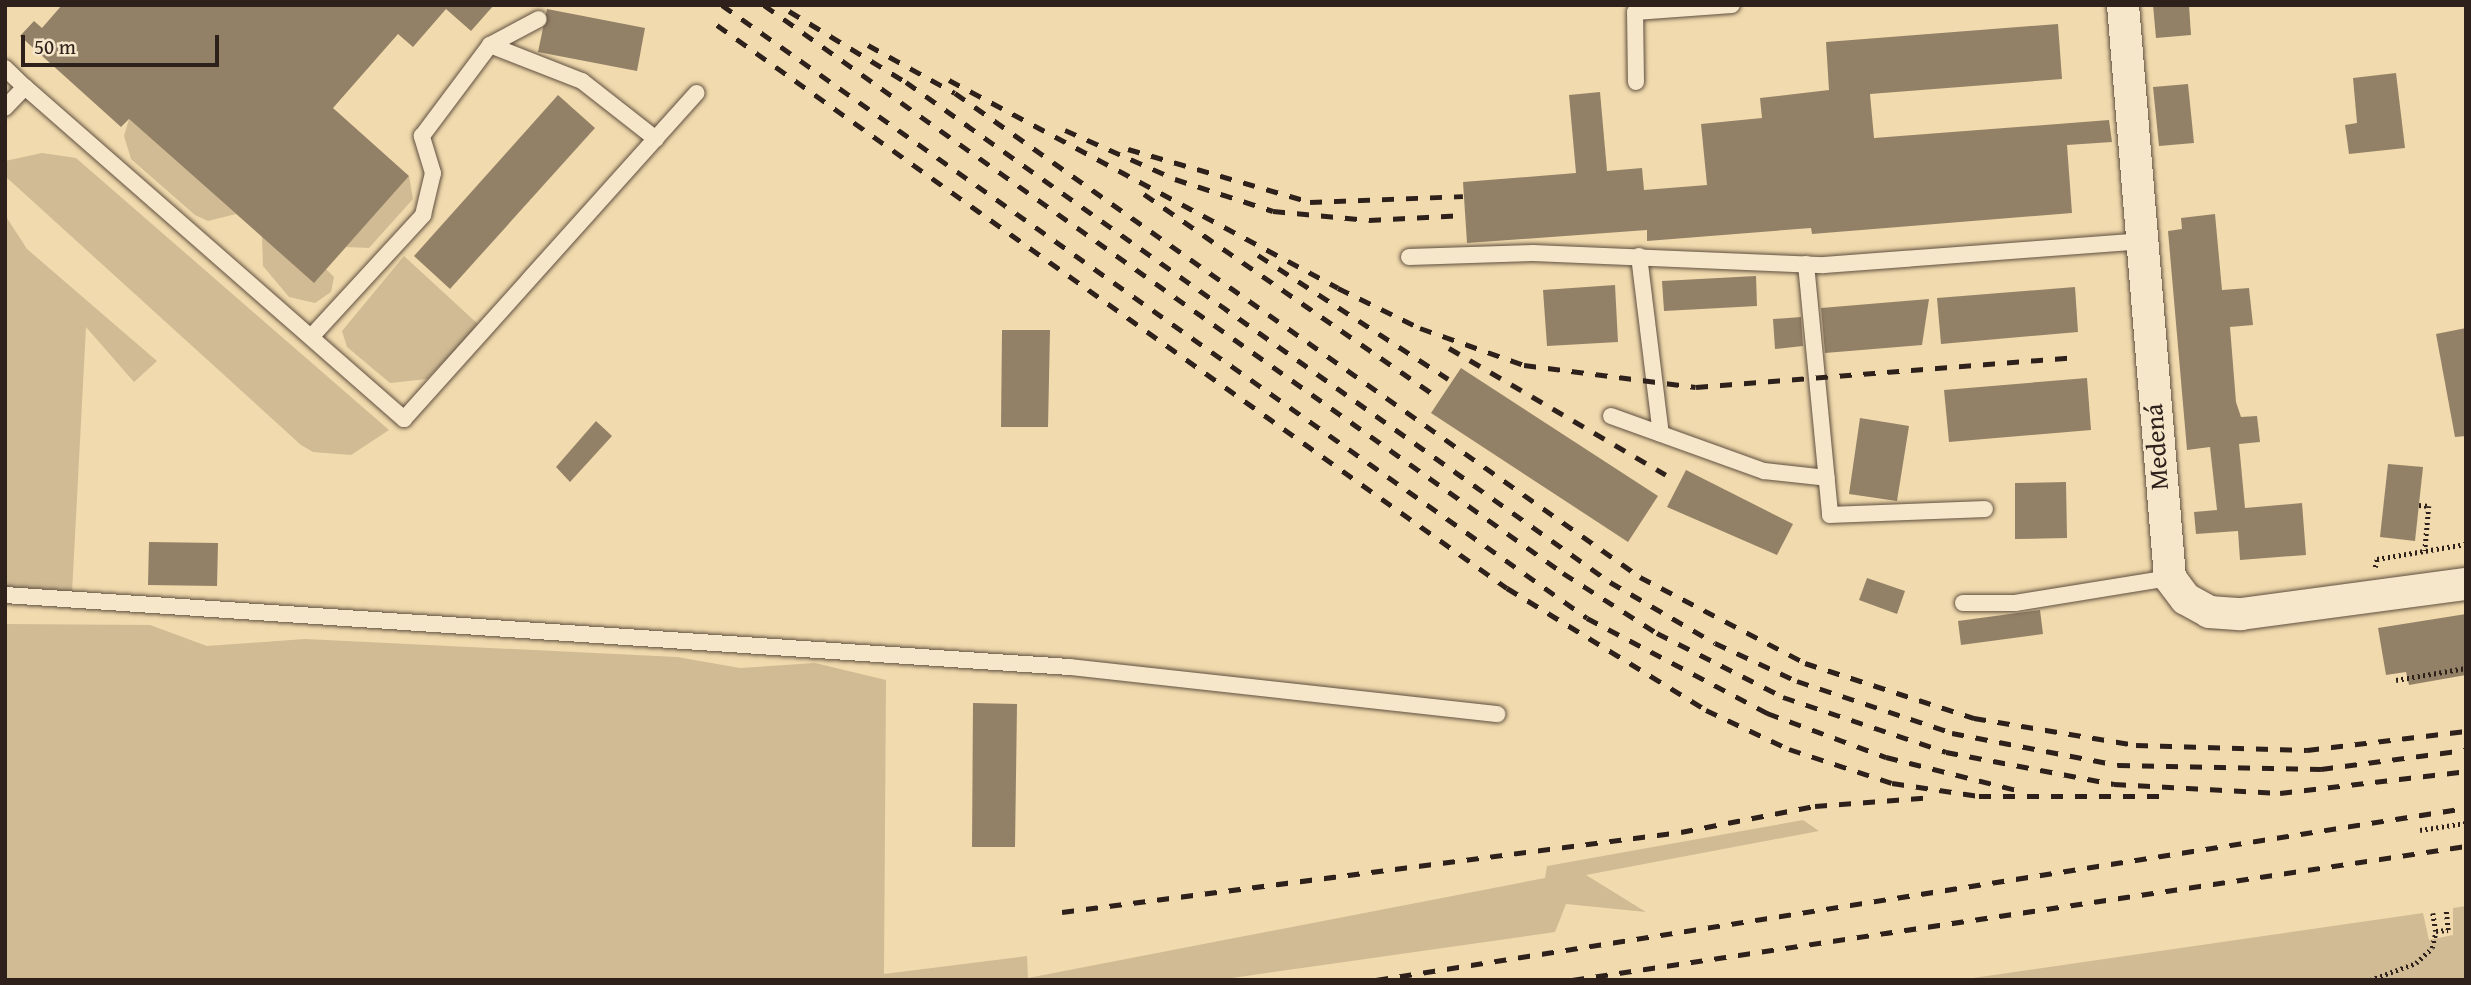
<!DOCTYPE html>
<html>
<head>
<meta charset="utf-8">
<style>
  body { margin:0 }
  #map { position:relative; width:2471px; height:985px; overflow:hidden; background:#f1daad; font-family:"Gentium Book Plus",serif }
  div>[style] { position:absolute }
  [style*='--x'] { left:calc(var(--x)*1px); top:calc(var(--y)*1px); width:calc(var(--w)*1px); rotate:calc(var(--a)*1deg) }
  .green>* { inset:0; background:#d0bb94 }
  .building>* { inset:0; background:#938167 }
  .path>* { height:4.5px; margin-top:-2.25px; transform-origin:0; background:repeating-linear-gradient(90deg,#2e211c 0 2px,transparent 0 5.5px) }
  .roads { filter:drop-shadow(0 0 2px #5f4f40) drop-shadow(0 0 2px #5f4f40) }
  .service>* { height:16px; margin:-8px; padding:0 8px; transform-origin:8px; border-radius:8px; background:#f6e7ca }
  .minor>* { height:32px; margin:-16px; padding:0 16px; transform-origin:16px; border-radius:16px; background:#f6e7ca }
  .rail>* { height:5px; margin-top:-2.5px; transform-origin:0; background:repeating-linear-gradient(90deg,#2e211c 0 12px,transparent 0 24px) }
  span { translate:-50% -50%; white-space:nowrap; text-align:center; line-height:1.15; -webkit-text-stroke:5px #f6e7ca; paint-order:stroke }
  .street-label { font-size:26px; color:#2e211c }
  .frame { position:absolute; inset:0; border:7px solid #2e211c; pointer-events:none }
  .scale { position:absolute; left:21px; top:35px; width:198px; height:32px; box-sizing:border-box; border:4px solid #2e211c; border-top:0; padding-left:9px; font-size:21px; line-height:24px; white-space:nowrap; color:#2e211c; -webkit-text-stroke:5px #f6e7ca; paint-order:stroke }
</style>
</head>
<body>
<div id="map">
  <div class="green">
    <i style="clip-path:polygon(129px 119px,236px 214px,208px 221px,195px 215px,131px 159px,124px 136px)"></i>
    <i style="clip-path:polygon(42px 153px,76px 158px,389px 430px,351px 455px,313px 452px,301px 445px,5px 176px,5px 161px)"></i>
    <i style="clip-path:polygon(409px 176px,413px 199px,369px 248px,346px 247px)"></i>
    <i style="clip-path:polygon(5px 215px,27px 249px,157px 361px,134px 382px,86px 327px,72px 593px,5px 590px)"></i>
    <i style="clip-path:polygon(262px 237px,326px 269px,334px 277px,331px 292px,315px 303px,289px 297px,263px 266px)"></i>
    <i style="clip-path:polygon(404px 256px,479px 325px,427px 379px,390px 383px,347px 347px,342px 331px)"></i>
    <i style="clip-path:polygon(5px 624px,150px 625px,207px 646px,305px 639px,677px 657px,740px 668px,815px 663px,886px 680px,884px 974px,1027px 956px,1028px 978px,1545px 878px,1547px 866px,1803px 820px,1819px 831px,1586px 875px,1646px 912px,1566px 904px,1555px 932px,1218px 980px,5px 980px)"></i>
    <i style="clip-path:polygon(2466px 906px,2466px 980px,1959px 980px,2423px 913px,2429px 940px,2453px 935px,2453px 908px)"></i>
  </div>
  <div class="building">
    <i style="clip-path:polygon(62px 5px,494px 5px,471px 31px,446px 9px,413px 47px,398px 34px,333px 108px,409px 176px,314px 283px,129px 119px,121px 127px,20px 36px,34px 21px,42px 28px)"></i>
    <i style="clip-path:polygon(2153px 5px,2189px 5px,2191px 35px,2156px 38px)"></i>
    <i style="clip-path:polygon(547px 9px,645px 28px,637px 71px,538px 52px)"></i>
    <i style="clip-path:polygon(2058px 24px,2062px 79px,1870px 94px,1874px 138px,2109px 120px,2112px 142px,2067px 145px,2072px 213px,1812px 234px,1811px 228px,1647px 241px,1647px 230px,1467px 243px,1463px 182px,1576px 173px,1569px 95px,1600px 92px,1607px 171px,1642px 168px,1644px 190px,1707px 185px,1701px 124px,1762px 118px,1760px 98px,1829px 90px,1826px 42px)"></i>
    <i style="clip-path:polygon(2396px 73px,2405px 148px,2349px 154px,2345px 125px,2357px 123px,2353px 78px)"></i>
    <i style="clip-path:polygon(2188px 84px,2194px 143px,2159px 146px,2153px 87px)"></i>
    <i style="clip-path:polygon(558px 95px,595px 128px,450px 289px,414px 256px)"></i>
    <i style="clip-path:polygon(2215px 214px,2222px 290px,2249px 288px,2253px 325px,2230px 327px,2236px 402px,2241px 417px,2257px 416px,2260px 442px,2239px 444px,2245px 508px,2302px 503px,2306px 555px,2240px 560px,2238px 531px,2196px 534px,2194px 512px,2217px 510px,2210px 447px,2187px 450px,2168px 231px,2182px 229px,2181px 218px)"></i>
    <i style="clip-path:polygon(1756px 276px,1757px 306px,1664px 311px,1662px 281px)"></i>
    <i style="clip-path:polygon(1615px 285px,1618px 342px,1547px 346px,1543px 290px)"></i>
    <i style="clip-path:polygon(2075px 287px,2078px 332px,1941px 344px,1937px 298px)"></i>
    <i style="clip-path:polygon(1929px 299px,1922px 345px,1825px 353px,1821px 308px)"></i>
    <i style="clip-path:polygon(1801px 317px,1803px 346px,1775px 349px,1773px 319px)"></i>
    <i style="clip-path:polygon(2466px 328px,2466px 436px,2455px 437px,2436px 334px)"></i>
    <i style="clip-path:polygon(1002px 330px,1050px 330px,1048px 427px,1001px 427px)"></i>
    <i style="clip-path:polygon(1461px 368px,1658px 496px,1628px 542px,1431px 413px)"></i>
    <i style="clip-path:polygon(2087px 378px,2091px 430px,1949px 442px,1944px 390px)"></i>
    <i style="clip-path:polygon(1860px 418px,1909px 426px,1897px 501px,1849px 494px)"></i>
    <i style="clip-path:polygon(596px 421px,612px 436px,570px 482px,556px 467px)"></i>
    <i style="clip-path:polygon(2388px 464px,2423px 467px,2415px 541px,2380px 537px)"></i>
    <i style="clip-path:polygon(1686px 470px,1793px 524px,1777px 555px,1667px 507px)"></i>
    <i style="clip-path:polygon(2066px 482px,2067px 538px,2015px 539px,2015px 483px)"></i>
    <i style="clip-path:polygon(149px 542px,218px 543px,217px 586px,148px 585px)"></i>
    <i style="clip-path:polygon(1867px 578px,1905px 591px,1897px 614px,1859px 600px)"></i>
    <i style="clip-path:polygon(2040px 610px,2043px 634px,1961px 645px,1958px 621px)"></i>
    <i style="clip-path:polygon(2466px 614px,2466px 675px,2409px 685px,2406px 672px,2386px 675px,2378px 628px)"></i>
    <i style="clip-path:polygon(973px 703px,1017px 704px,1015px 847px,972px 847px)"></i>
  </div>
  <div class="path">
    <i style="--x:2419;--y:505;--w:10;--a:6"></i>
    <i style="--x:2429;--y:506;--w:45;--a:95.1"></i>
    <i style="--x:2375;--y:567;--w:8;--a:-76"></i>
    <i style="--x:2377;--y:559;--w:90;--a:-9.6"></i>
    <i style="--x:2396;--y:680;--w:71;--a:-9.7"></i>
    <i style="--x:2420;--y:830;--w:47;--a:-8.7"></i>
    <i style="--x:2433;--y:913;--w:18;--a:81"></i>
    <i style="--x:2436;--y:931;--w:12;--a:-5"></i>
    <i style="--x:2448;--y:930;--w:20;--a:-96"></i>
    <i style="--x:2370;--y:980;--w:49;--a:-20.3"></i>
    <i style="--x:2416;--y:963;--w:22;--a:-43"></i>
    <i style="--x:2432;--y:948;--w:17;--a:-77"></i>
  </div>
  <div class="roads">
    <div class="service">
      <i style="--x:490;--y:45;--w:55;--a:-28"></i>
      <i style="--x:5;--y:68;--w:28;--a:44"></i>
      <i style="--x:25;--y:87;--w:29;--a:134"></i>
      <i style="--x:1636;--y:82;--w:70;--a:-90.8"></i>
      <i style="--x:1635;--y:12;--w:97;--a:-4.1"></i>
      <i style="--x:25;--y:87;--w:504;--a:41.22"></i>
      <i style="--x:404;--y:419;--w:438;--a:-48.1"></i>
      <i style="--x:1639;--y:256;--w:179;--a:83"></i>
      <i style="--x:1409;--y:257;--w:124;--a:-1.8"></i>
      <i style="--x:1533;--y:253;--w:291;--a:2.4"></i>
      <i style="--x:1824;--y:265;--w:318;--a:-4.3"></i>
      <i style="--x:1806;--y:264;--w:252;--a:84.5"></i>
      <i style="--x:1830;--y:515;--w:155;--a:-2.2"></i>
      <i style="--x:311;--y:337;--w:166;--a:-47.4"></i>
      <i style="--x:423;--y:215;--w:43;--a:-76.6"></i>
      <i style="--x:433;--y:173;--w:39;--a:-107"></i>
      <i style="--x:422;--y:136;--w:114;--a:-53.2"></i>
      <i style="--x:490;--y:45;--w:99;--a:21.4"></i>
      <i style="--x:582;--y:81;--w:94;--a:38.1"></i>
      <i style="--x:1611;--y:416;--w:163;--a:19.8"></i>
      <i style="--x:1764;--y:471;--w:63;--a:6.3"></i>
      <i style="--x:5;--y:595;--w:1067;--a:3.87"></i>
      <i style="--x:1070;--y:667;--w:430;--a:6.3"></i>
      <i style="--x:1963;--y:603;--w:52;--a:0"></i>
      <i style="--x:2015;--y:603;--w:157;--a:-9.2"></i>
    </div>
    <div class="minor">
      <i style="--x:2123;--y:5;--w:575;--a:85.31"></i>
      <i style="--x:2170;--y:578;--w:26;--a:53"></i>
      <i style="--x:2186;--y:599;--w:26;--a:29"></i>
      <i style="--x:2209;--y:612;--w:32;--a:4"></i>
      <i style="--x:2241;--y:614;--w:227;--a:-7.6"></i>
    </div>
  </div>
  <div class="rail">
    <i style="--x:722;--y:5;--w:1060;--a:35.32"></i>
    <i style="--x:1587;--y:618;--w:204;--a:27.8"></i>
    <i style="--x:1767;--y:713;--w:127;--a:20.3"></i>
    <i style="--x:1886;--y:757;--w:134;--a:14.2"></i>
    <i style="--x:764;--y:5;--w:980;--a:35.41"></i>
    <i style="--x:1563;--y:573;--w:112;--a:32.6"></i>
    <i style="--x:1657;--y:633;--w:141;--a:26.9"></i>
    <i style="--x:1783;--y:697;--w:172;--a:18.6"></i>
    <i style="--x:1946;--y:752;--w:171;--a:10.8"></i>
    <i style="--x:2114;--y:784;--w:166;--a:3.1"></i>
    <i style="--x:2280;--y:793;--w:187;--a:-6.7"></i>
    <i style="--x:789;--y:11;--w:137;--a:31.3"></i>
    <i style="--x:906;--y:82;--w:863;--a:35.38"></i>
    <i style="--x:1610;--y:582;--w:121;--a:30.2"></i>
    <i style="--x:1715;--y:643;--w:90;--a:24.9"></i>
    <i style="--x:1797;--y:681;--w:163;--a:18.5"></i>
    <i style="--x:1952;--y:733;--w:169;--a:10.9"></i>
    <i style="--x:2118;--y:765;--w:203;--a:1.1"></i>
    <i style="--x:2321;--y:769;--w:146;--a:-7.5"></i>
    <i style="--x:717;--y:25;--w:970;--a:35.48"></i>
    <i style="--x:1507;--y:588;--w:233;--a:31.5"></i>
    <i style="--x:1706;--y:710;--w:92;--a:25.2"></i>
    <i style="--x:1789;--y:749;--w:108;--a:18.3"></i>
    <i style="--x:1892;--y:783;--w:88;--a:8.5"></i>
    <i style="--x:1979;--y:796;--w:182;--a:0"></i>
    <i style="--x:868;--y:45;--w:99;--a:28.9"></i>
    <i style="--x:955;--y:93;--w:839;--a:35.24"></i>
    <i style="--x:1640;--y:577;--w:186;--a:27.5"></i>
    <i style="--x:1805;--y:663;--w:178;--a:18"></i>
    <i style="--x:1974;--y:718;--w:164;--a:9.5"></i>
    <i style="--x:2136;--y:745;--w:171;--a:1.7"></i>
    <i style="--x:2307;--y:750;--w:160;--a:-6.8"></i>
    <i style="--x:949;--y:80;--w:441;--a:28.1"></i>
    <i style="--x:1338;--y:288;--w:91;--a:26"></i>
    <i style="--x:1420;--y:328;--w:110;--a:19.6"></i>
    <i style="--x:1524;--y:365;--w:173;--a:7.3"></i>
    <i style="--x:1696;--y:387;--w:383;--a:-4.5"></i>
    <i style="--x:1065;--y:130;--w:120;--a:24"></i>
    <i style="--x:1175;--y:179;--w:103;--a:18.1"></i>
    <i style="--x:1273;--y:211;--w:96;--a:5.4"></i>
    <i style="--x:1369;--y:220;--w:96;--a:-3"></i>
    <i style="--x:1128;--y:149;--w:190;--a:16.2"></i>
    <i style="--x:1310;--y:202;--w:153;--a:-2.2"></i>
    <i style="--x:1144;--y:194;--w:356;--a:34.7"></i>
    <i style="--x:1258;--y:255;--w:227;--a:33.1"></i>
    <i style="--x:1449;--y:348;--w:251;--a:30.3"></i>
    <i style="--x:1062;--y:912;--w:624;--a:-7.36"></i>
    <i style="--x:1681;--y:832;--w:136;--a:-11"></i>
    <i style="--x:1815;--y:806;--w:119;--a:-4.3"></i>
    <i style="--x:1376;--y:980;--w:1103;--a:-8.97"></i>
    <i style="--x:1572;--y:980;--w:904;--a:-8.52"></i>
  </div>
  <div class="street-label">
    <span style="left:2156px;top:447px;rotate:-94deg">Medená</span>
  </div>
  <div class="frame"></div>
  <div class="scale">50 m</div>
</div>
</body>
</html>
